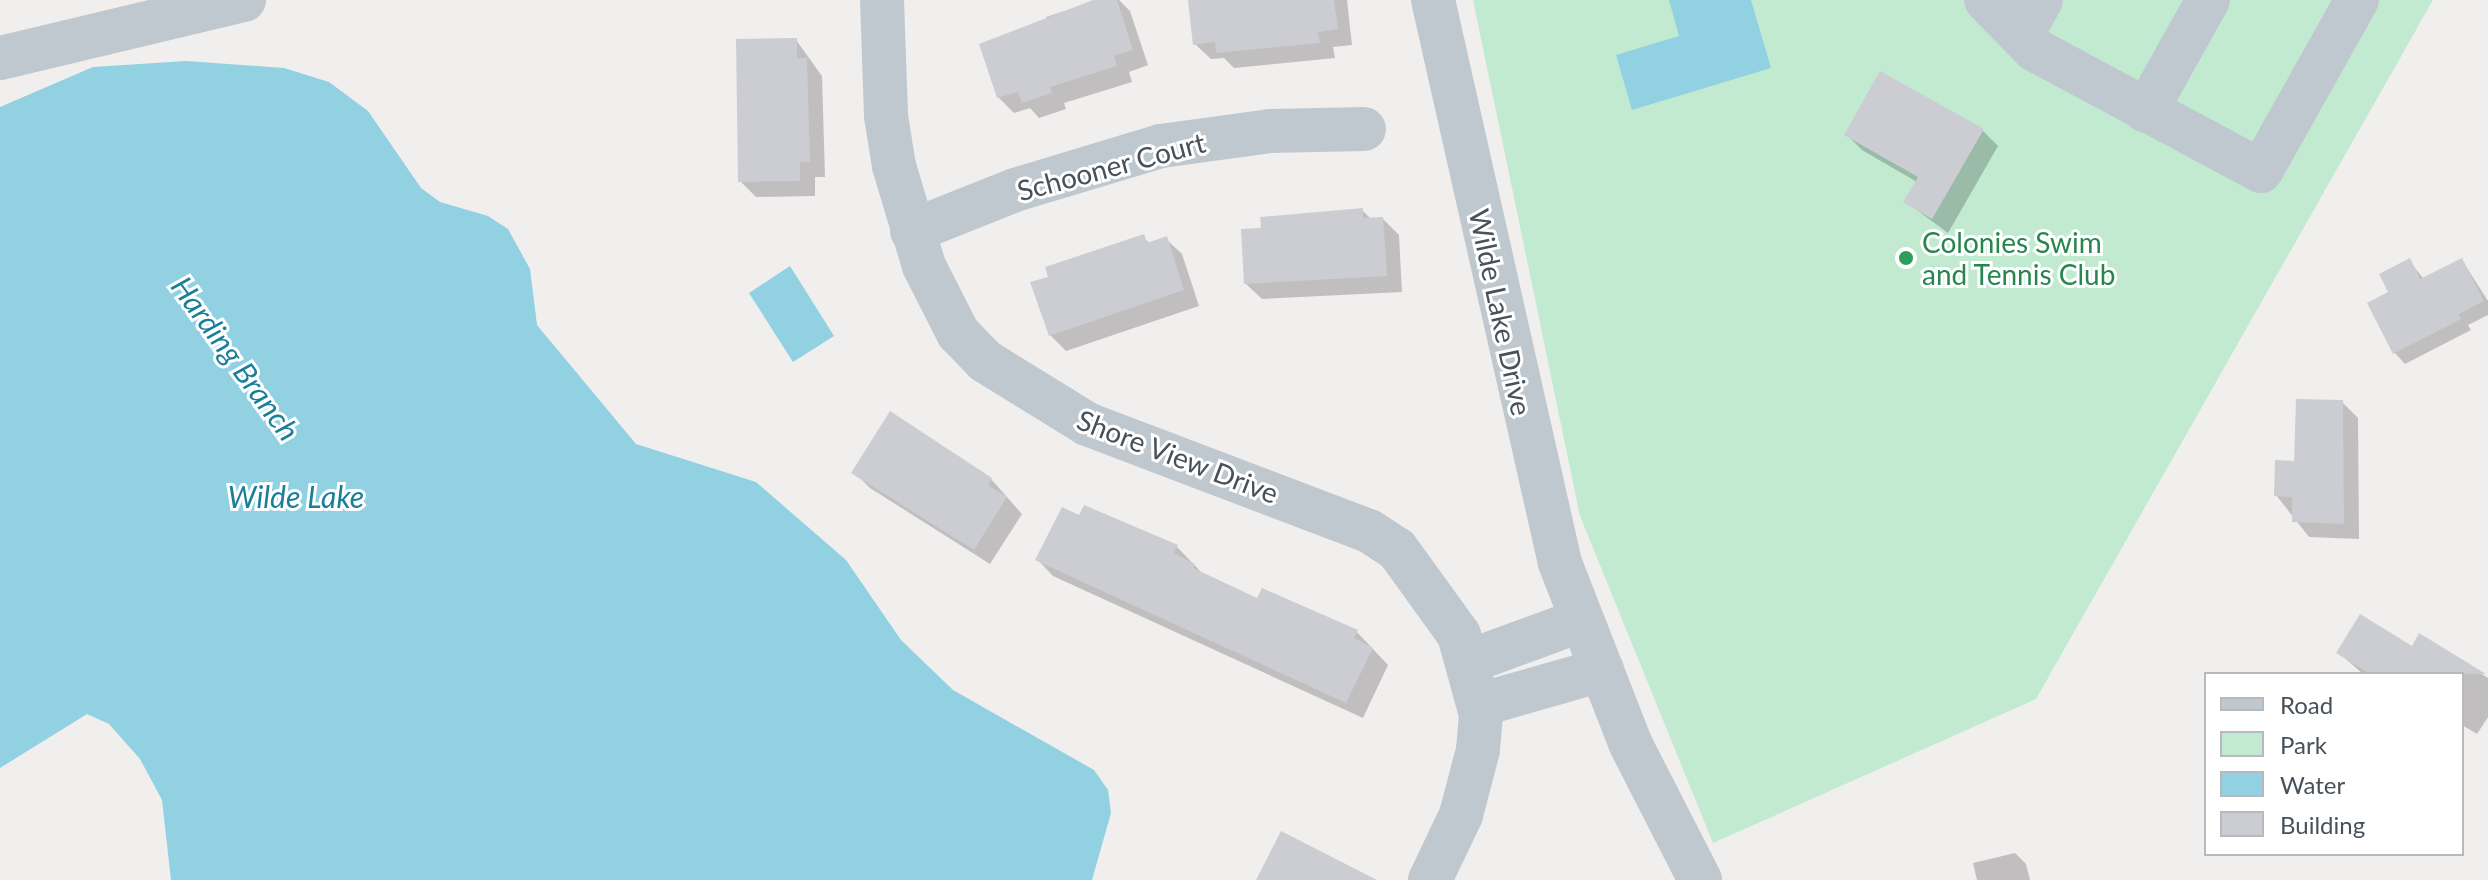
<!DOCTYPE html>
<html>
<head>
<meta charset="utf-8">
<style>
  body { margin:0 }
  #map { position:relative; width:2488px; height:880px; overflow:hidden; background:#f1eeee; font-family:Lato,sans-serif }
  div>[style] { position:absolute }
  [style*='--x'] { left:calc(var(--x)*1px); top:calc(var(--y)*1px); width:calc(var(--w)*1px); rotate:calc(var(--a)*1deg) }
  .green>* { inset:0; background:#c1ead1 }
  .water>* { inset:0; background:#92d1e2 }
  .shadow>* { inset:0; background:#0003 }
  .building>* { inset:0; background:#cccdd2 }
  .minor>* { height:44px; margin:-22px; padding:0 22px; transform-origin:22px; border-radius:22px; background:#c0c8cf }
  .dots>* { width:22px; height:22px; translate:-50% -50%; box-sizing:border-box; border:4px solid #fff; border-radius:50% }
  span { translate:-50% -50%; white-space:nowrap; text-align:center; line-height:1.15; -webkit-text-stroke:6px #fff; paint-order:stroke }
  .street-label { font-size:28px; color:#48515a }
  .leisure-label { font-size:28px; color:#27864d }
  .left { translate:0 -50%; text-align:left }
  .water-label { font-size:30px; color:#1b7f9a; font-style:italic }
  .legend { position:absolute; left:2204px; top:672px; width:260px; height:184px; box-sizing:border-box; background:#fff; border:2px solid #b6b9bd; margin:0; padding:10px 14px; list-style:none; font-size:24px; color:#48515a }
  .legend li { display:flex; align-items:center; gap:16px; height:40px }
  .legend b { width:40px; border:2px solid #b6b9bd }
</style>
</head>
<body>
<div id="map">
  <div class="green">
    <i style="clip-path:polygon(1473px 0,2433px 0,2036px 699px,1713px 843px,1580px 516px)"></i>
  </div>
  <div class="water">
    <i style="clip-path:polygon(1669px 0,1751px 0,1771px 68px,1632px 110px,1616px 55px,1679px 36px)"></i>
    <i style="clip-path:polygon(186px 61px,284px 68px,329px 82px,368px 111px,421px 188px,440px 202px,488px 216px,508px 229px,530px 269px,537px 325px,636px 444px,756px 482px,846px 560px,901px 640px,953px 690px,1094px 770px,1108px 790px,1111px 813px,1092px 880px,171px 880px,162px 800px,140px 759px,109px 724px,87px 714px,0 768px,0 107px,93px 67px)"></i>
    <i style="clip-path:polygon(790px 266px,834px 336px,793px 362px,749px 293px)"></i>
  </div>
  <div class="shadow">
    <i style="clip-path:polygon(1099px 0,1119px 0,1130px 11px,1148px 65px,1129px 72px,1132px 82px,1064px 103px,1066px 109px,1039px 118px,1030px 108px,1014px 113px,998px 97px,1048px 24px,1046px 17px)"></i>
    <i style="clip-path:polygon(1190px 0,1347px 0,1352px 45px,1333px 47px,1335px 58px,1234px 68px,1224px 58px,1211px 59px,1195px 44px)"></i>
    <i style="clip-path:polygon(796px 40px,822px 76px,825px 177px,815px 177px,815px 196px,756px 197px,740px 181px)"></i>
    <i style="clip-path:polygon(1983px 131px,1998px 146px,1948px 233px,1906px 202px,1917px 182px,1862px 150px,1846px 134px)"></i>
    <i style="clip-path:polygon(1362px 210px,1372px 220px,1383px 219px,1399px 235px,1402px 292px,1262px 299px,1246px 284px,1263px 230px)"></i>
    <i style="clip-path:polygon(1143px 237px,1150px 244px,1166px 239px,1182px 254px,1199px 306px,1066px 351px,1050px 335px)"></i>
    <i style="clip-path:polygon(2462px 260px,2488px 301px,2488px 315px,2468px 325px,2471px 330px,2405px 364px,2395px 353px,2409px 261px,2424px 279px)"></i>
    <i style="clip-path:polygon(2342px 402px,2358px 418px,2359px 539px,2309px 537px,2276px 495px)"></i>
    <i style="clip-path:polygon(854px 472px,991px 479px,1022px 514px,990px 564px,870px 488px)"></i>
    <i style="clip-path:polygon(1080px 517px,1177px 547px,1203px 574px,1258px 601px,1356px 631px,1388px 665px,1363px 718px,1053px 576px,1038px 560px)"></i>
    <i style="clip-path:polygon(2420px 636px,2488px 678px,2488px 717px,2477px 734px,2462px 725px,2462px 674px,2363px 674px,2339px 653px,2412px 649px)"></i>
    <i style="clip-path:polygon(2015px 853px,2026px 864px,2030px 880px,1977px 880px,1973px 863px)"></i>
  </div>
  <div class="building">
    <i style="clip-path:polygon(1093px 0,1117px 0,1133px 50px,1114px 56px,1117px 66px,1050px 87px,1052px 93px,1022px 103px,1018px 92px,997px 98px,979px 44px)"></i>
    <i style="clip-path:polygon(1188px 0,1334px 0,1338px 29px,1318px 32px,1320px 43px,1216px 53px,1215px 42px,1193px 45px)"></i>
    <i style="clip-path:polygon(797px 38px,797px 58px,807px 58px,810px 162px,800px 162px,800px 181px,738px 182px,736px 39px)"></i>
    <i style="clip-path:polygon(1880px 71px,1984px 129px,1932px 219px,1903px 202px,1918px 177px,1844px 135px)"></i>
    <i style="clip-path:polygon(1363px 208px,1363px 218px,1383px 217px,1387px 276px,1244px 284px,1241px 229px,1261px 228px,1260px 217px)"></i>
    <i style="clip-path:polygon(1144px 234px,1147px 243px,1167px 236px,1184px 290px,1049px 336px,1030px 282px,1048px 277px,1045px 267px)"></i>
    <i style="clip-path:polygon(2410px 258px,2420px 279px,2462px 258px,2484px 301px,2459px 314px,2461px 319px,2393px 354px,2367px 303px,2388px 292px,2379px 274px)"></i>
    <i style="clip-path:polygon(2296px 399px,2343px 400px,2344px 524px,2292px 522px,2292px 497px,2274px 496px,2275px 460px,2294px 461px)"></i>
    <i style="clip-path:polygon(890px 411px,992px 478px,988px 485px,1007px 497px,974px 550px,851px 473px)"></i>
    <i style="clip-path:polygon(1084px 505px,1178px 545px,1174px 553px,1195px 564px,1193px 568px,1257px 598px,1262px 588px,1358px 630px,1354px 638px,1373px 648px,1346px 703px,1035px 560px,1062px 507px,1079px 515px)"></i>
    <i style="clip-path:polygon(2360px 614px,2412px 646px,2419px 633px,2486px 674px,2370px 674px,2336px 653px)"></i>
    <i style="clip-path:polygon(1281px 831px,1377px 880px,1256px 880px)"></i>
  </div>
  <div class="minor">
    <i style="--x:882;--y:0;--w:116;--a:88"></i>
    <i style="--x:886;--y:116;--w:51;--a:80.9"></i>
    <i style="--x:894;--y:166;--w:104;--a:73.3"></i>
    <i style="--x:924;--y:266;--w:75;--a:63.1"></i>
    <i style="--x:958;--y:333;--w:39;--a:46"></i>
    <i style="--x:985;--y:361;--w:120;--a:31.7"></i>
    <i style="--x:1087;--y:424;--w:302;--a:20.8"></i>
    <i style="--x:1369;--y:531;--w:33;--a:33"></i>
    <i style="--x:1397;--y:549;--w:106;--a:54.2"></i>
    <i style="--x:1459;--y:635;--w:83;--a:74.6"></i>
    <i style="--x:1481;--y:715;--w:35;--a:95"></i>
    <i style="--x:1478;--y:750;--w:67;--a:104.7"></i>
    <i style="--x:1461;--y:815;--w:72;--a:115.5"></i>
    <i style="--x:1433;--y:0;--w:577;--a:77.29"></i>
    <i style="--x:1560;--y:563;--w:193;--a:68.7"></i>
    <i style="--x:1630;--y:743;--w:154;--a:62.9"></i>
    <i style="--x:1986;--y:0;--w:70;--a:45.6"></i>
    <i style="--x:2035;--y:50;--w:256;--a:28.2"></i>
    <i style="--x:2261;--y:171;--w:196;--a:-60.7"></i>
    <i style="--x:2021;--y:35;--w:40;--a:-60.3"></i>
    <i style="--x:0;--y:58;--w:251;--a:-13.4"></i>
    <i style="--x:2146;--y:111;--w:127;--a:-60.8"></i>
    <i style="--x:912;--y:231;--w:111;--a:-21.7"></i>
    <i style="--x:1015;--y:190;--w:152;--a:-16.8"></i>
    <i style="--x:1161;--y:146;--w:110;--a:-7.8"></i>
    <i style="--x:1270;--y:131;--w:94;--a:-1.2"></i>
    <i style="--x:1470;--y:661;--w:119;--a:-20.1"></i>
    <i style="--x:1479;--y:705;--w:128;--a:-15.9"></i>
  </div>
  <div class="dots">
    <i style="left:1906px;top:258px;background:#2e9e5b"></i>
  </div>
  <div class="street-label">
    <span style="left:1111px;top:166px;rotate:-15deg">Schooner Court</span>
    <span style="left:1501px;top:312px;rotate:78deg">Wilde Lake Drive</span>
    <span style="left:1178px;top:456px;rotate:21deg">Shore View Drive</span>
  </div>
  <div class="leisure-label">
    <span class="left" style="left:1922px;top:258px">Colonies Swim<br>and Tennis Club</span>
  </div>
  <div class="water-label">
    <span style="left:236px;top:358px;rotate:54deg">Harding Branch</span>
    <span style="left:296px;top:496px">Wilde Lake</span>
  </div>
  <ul class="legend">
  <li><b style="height:10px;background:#c0c8cf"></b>Road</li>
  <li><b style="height:22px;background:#c1ead1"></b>Park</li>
  <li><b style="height:22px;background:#92d1e2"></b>Water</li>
  <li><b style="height:22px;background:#cccdd2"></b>Building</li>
  </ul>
</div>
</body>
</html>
